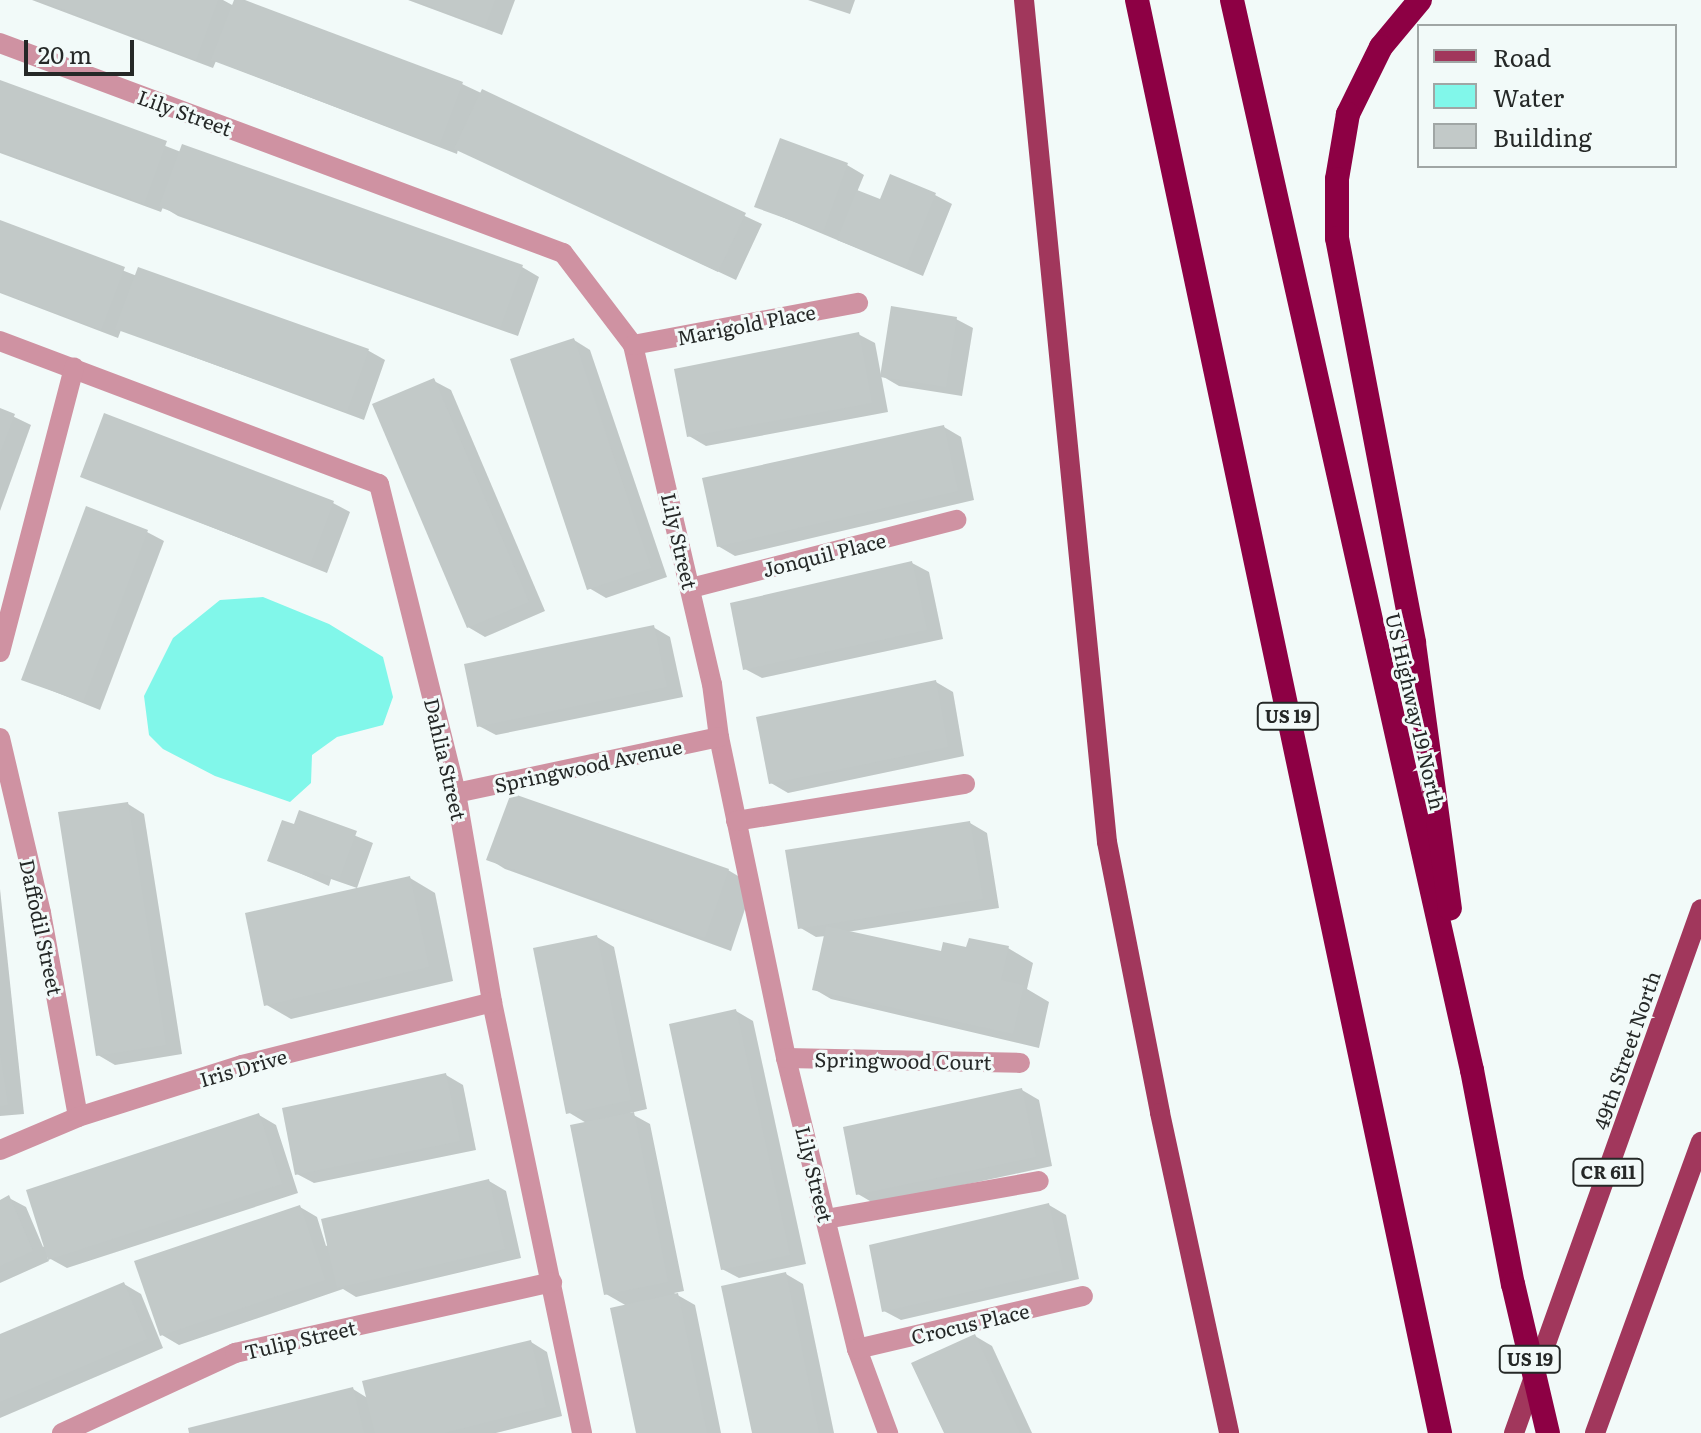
<!DOCTYPE html>
<html>
<head>
<meta charset="utf-8">
<style>
  body { margin:0 }
  #map { position:relative; width:1701px; height:1433px; overflow:hidden; background:#f2faf9; font-family:Literata,serif }
  div>[style] { position:absolute }
  [style*='--x'] { left:calc(var(--x)*1px); top:calc(var(--y)*1px); width:calc(var(--w)*1px); rotate:calc(var(--a)*1deg) }
  .water>* { inset:0; background:#81f7ea }
  .shadow>* { inset:0; background:#0003 }
  .building>* { inset:0; background:#c2c9c8 }
  .street>* { height:20px; margin:-10px; padding:0 10px; transform-origin:10px; border-radius:10px; background:#cf92a2 }
  .primary>* { height:20px; margin:-10px; padding:0 10px; transform-origin:10px; border-radius:10px; background:#a1375c }
  .highway>* { height:24px; margin:-12px; padding:0 12px; transform-origin:12px; border-radius:12px; background:#8d0044 }
  .highway-bridge>* { height:24px; margin:-12px; padding:0 12px; transform-origin:12px; border-radius:12px; background:#8d0044 }
  span { translate:-50% -50%; white-space:nowrap; text-align:center; line-height:1.15; -webkit-text-stroke:6px #f2faf9; paint-order:stroke }
  .shield-label span { padding:2px 6px; background:#f2faf9; border:2px solid; border-radius:6px; -webkit-text-stroke-width:0 }
  .shield-label { font-size:18px; color:#252827; font-weight:700 }
  .street-label { font-size:20px; color:#252827 }
  .legend { position:absolute; left:1417px; top:24px; width:260px; height:144px; box-sizing:border-box; background:#f2faf9; border:2px solid #a0a6a5; margin:0; padding:10px 14px; list-style:none; font-size:24px; color:#252827 }
  .legend li { display:flex; align-items:center; gap:16px; height:40px }
  .legend b { width:40px; border:2px solid #a0a6a5 }
  .scale { position:absolute; left:24px; top:40px; width:110px; height:36px; box-sizing:border-box; border:4px solid #252827; border-top:0; padding-left:10px; font-size:24px; line-height:28px; white-space:nowrap; color:#252827; -webkit-text-stroke:6px #f2faf9; paint-order:stroke }
</style>
</head>
<body>
<div id="map">
  <div class="water">
    <i style="clip-path:polygon(263px 597px,329px 624px,383px 657px,393px 697px,383px 725px,337px 737px,312px 755px,311px 783px,290px 802px,215px 776px,163px 749px,149px 735px,144px 696px,173px 638px,220px 600px)"></i>
  </div>
  <div class="shadow">
    <i style="clip-path:polygon(32px 0,223px 0,234px 6px,240px 0,462px 84px,762px 224px,736px 280px,458px 149px,457px 154px,216px 61px,213px 68px)"></i>
    <i style="clip-path:polygon(408px 0,515px 0,502px 35px)"></i>
    <i style="clip-path:polygon(808px 0,855px 0,850px 14px)"></i>
    <i style="clip-path:polygon(0 82px,181px 152px,522px 267px,539px 277px,518px 336px,178px 216px,163px 207px,161px 212px,0 153px)"></i>
    <i style="clip-path:polygon(847px 165px,864px 175px,857px 192px,881px 202px,935px 195px,952px 204px,923px 276px,756px 206px)"></i>
    <i style="clip-path:polygon(0 222px,137px 276px,139px 269px,369px 351px,385px 360px,364px 420px,121px 330px,118px 338px,0 293px)"></i>
    <i style="clip-path:polygon(956px 319px,973px 328px,962px 396px,899px 386px,882px 376px)"></i>
    <i style="clip-path:polygon(858px 334px,875px 343px,888px 412px,706px 446px,689px 436px)"></i>
    <i style="clip-path:polygon(574px 340px,590px 350px,667px 577px,606px 598px,589px 588px)"></i>
    <i style="clip-path:polygon(434px 381px,451px 390px,545px 611px,485px 637px,468px 627px)"></i>
    <i style="clip-path:polygon(0 410px,31px 425px,0 511px)"></i>
    <i style="clip-path:polygon(944px 427px,961px 437px,974px 500px,735px 556px,718px 546px)"></i>
    <i style="clip-path:polygon(83px 476px,333px 503px,350px 512px,327px 573px)"></i>
    <i style="clip-path:polygon(147px 532px,164px 541px,100px 710px,23px 679px)"></i>
    <i style="clip-path:polygon(912px 563px,929px 572px,943px 639px,762px 678px,745px 669px)"></i>
    <i style="clip-path:polygon(653px 627px,670px 637px,683px 697px,496px 735px,479px 726px)"></i>
    <i style="clip-path:polygon(936px 682px,953px 692px,964px 756px,788px 793px,771px 783px)"></i>
    <i style="clip-path:polygon(128px 804px,144px 814px,182px 1054px,115px 1065px,98px 1055px)"></i>
    <i style="clip-path:polygon(300px 813px,373px 843px,357px 888px,331px 879px,329px 886px,270px 860px,295px 827px)"></i>
    <i style="clip-path:polygon(970px 823px,987px 833px,999px 908px,847px 932px,943px 953px,1008px 948px,1033px 963px,1027px 989px,1049px 1002px,1039px 1048px,831px 999px,814px 989px,826px 936px,816px 937px,799px 927px)"></i>
    <i style="clip-path:polygon(489px 859px,728px 870px,753px 885px,731px 951px,505px 869px)"></i>
    <i style="clip-path:polygon(410px 878px,435px 893px,453px 981px,291px 1019px,265px 1004px)"></i>
    <i style="clip-path:polygon(0 889px,24px 1114px,0 1116px)"></i>
    <i style="clip-path:polygon(597px 937px,614px 947px,647px 1109px,630px 1113px,650px 1124px,684px 1291px,674px 1293px,695px 1305px,721px 1433px,638px 1433px,627px 1306px,606px 1294px,588px 1124px,568px 1112px)"></i>
    <i style="clip-path:polygon(736px 1011px,753px 1021px,806px 1264px,739px 1278px,722px 1269px)"></i>
    <i style="clip-path:polygon(446px 1075px,463px 1085px,476px 1150px,314px 1183px,297px 1174px)"></i>
    <i style="clip-path:polygon(1022px 1090px,1039px 1100px,1052px 1166px,875px 1204px,858px 1194px)"></i>
    <i style="clip-path:polygon(259px 1115px,276px 1125px,298px 1193px,67px 1268px,47px 1257px,49px 1261px,0 1283px,0 1202px,9px 1198px,26px 1207px,43px 1247px)"></i>
    <i style="clip-path:polygon(489px 1181px,506px 1191px,521px 1258px,356px 1297px,343px 1289px,179px 1345px,162px 1335px,300px 1207px,317px 1217px,326px 1246px)"></i>
    <i style="clip-path:polygon(1049px 1205px,1066px 1215px,1079px 1279px,901px 1320px,884px 1311px)"></i>
    <i style="clip-path:polygon(786px 1274px,803px 1284px,834px 1433px,754px 1433px)"></i>
    <i style="clip-path:polygon(124px 1284px,141px 1294px,163px 1348px,0 1418px,0 1337px)"></i>
    <i style="clip-path:polygon(975px 1336px,992px 1346px,1032px 1433px,946px 1433px)"></i>
    <i style="clip-path:polygon(531px 1342px,547px 1352px,562px 1416px,496px 1433px,191px 1433px,353px 1389px,369px 1399px)"></i>
  </div>
  <div class="building">
    <i style="clip-path:polygon(38px 0,218px 0,196px 60px)"></i>
    <i style="clip-path:polygon(234px 0,245px 0,463px 82px,439px 146px,211px 60px)"></i>
    <i style="clip-path:polygon(413px 0,495px 0,485px 27px)"></i>
    <i style="clip-path:polygon(0 80px,167px 141px,144px 204px,0 151px)"></i>
    <i style="clip-path:polygon(482px 89px,746px 213px,718px 272px,454px 149px)"></i>
    <i style="clip-path:polygon(780px 138px,848px 163px,823px 232px,754px 207px)"></i>
    <i style="clip-path:polygon(182px 144px,523px 265px,500px 328px,159px 207px)"></i>
    <i style="clip-path:polygon(890px 174px,936px 193px,906px 267px,837px 240px,857px 190px,880px 199px)"></i>
    <i style="clip-path:polygon(0 220px,125px 267px,101px 330px,0 292px)"></i>
    <i style="clip-path:polygon(138px 267px,369px 349px,347px 412px,115px 329px)"></i>
    <i style="clip-path:polygon(891px 306px,957px 317px,946px 387px,880px 377px)"></i>
    <i style="clip-path:polygon(859px 332px,872px 403px,687px 437px,674px 369px)"></i>
    <i style="clip-path:polygon(574px 338px,651px 568px,587px 590px,510px 359px)"></i>
    <i style="clip-path:polygon(434px 378px,529px 602px,467px 628px,372px 404px)"></i>
    <i style="clip-path:polygon(0 408px,15px 414px,0 453px)"></i>
    <i style="clip-path:polygon(104px 413px,334px 501px,310px 565px,80px 477px)"></i>
    <i style="clip-path:polygon(944px 425px,958px 491px,717px 547px,702px 478px)"></i>
    <i style="clip-path:polygon(86px 506px,148px 530px,83px 702px,21px 680px)"></i>
    <i style="clip-path:polygon(912px 561px,927px 630px,743px 670px,730px 603px)"></i>
    <i style="clip-path:polygon(654px 625px,667px 687px,477px 727px,464px 664px)"></i>
    <i style="clip-path:polygon(936px 680px,948px 747px,769px 784px,756px 717px)"></i>
    <i style="clip-path:polygon(511px 793px,729px 869px,705px 938px,486px 860px)"></i>
    <i style="clip-path:polygon(128px 802px,166px 1045px,96px 1056px,58px 812px)"></i>
    <i style="clip-path:polygon(299px 810px,357px 831px,339px 880px,314px 871px,312px 878px,267px 861px,282px 820px,294px 824px)"></i>
    <i style="clip-path:polygon(970px 821px,983px 899px,798px 929px,785px 850px)"></i>
    <i style="clip-path:polygon(410px 876px,429px 967px,264px 1006px,245px 913px)"></i>
    <i style="clip-path:polygon(826px 926px,941px 951px,943px 942px,966px 947px,969px 938px,1009px 946px,1001px 980px,1024px 985px,1013px 1034px,812px 990px)"></i>
    <i style="clip-path:polygon(597px 935px,631px 1100px,566px 1114px,533px 948px)"></i>
    <i style="clip-path:polygon(736px 1009px,790px 1255px,721px 1270px,669px 1024px)"></i>
    <i style="clip-path:polygon(0 1054px,8px 1105px,0 1106px)"></i>
    <i style="clip-path:polygon(446px 1073px,460px 1141px,295px 1175px,282px 1108px)"></i>
    <i style="clip-path:polygon(1022px 1088px,1036px 1157px,856px 1195px,843px 1127px)"></i>
    <i style="clip-path:polygon(634px 1112px,668px 1282px,604px 1295px,570px 1125px)"></i>
    <i style="clip-path:polygon(259px 1113px,282px 1184px,48px 1260px,26px 1190px)"></i>
    <i style="clip-path:polygon(489px 1179px,505px 1249px,337px 1288px,321px 1219px)"></i>
    <i style="clip-path:polygon(9px 1195px,33px 1251px,0 1266px,0 1200px)"></i>
    <i style="clip-path:polygon(1049px 1203px,1063px 1270px,882px 1312px,869px 1245px)"></i>
    <i style="clip-path:polygon(300px 1205px,325px 1280px,160px 1336px,134px 1261px)"></i>
    <i style="clip-path:polygon(786px 1272px,819px 1433px,752px 1433px,721px 1286px)"></i>
    <i style="clip-path:polygon(124px 1282px,147px 1339px,0 1402px,0 1334px)"></i>
    <i style="clip-path:polygon(678px 1293px,707px 1433px,636px 1433px,610px 1308px)"></i>
    <i style="clip-path:polygon(975px 1334px,1014px 1420px,1020px 1433px,944px 1433px,911px 1363px)"></i>
    <i style="clip-path:polygon(531px 1340px,546px 1407px,445px 1433px,375px 1433px,362px 1381px)"></i>
    <i style="clip-path:polygon(353px 1387px,364px 1433px,189px 1433px,188px 1428px)"></i>
  </div>
  <div class="street">
    <i style="--x:0;--y:43;--w:601;--a:20.46"></i>
    <i style="--x:563;--y:253;--w:116;--a:52.7"></i>
    <i style="--x:633;--y:345;--w:348;--a:76.9"></i>
    <i style="--x:712;--y:684;--w:53;--a:82.5"></i>
    <i style="--x:719;--y:737;--w:328;--a:78.2"></i>
    <i style="--x:786;--y:1058;--w:300;--a:76.3"></i>
    <i style="--x:857;--y:1349;--w:90;--a:69.7"></i>
    <i style="--x:0;--y:341;--w:405;--a:20.7"></i>
    <i style="--x:379;--y:484;--w:318;--a:76"></i>
    <i style="--x:456;--y:793;--w:212;--a:80.2"></i>
    <i style="--x:492;--y:1002;--w:440;--a:78.2"></i>
    <i style="--x:633;--y:345;--w:229;--a:-10.6"></i>
    <i style="--x:691;--y:588;--w:274;--a:-14.4"></i>
    <i style="--x:0;--y:652;--w:294;--a:-75.4"></i>
    <i style="--x:0;--y:738;--w:180;--a:76.8"></i>
    <i style="--x:41;--y:913;--w:207;--a:79.7"></i>
    <i style="--x:456;--y:793;--w:269;--a:-12"></i>
    <i style="--x:736;--y:821;--w:232;--a:-9.2"></i>
    <i style="--x:786;--y:1058;--w:234;--a:1.2"></i>
    <i style="--x:0;--y:1150;--w:85;--a:-22.9"></i>
    <i style="--x:78;--y:1117;--w:172;--a:-17.6"></i>
    <i style="--x:242;--y:1065;--w:258;--a:-14.1"></i>
    <i style="--x:826;--y:1219;--w:216;--a:-10.1"></i>
    <i style="--x:857;--y:1349;--w:232;--a:-13.2"></i>
    <i style="--x:62;--y:1433;--w:191;--a:-24.8"></i>
    <i style="--x:235;--y:1353;--w:325;--a:-12.6"></i>
  </div>
  <div class="primary">
    <i style="--x:1024;--y:0;--w:846;--a:84.37"></i>
    <i style="--x:1107;--y:842;--w:276;--a:78.9"></i>
    <i style="--x:1160;--y:1113;--w:327;--a:77.8"></i>
    <i style="--x:1514;--y:1433;--w:556;--a:-70.36"></i>
    <i style="--x:1595;--y:1433;--w:310;--a:-70"></i>
  </div>
  <div class="highway">
    <i style="--x:1137;--y:0;--w:1465;--a:78.06"></i>
    <i style="--x:1232;--y:0;--w:1097;--a:77.36"></i>
    <i style="--x:1472;--y:1070;--w:218;--a:79.2"></i>
    <i style="--x:1420;--y:0;--w:61;--a:129.7"></i>
    <i style="--x:1381;--y:47;--w:75;--a:116.2"></i>
    <i style="--x:1348;--y:114;--w:66;--a:99.6"></i>
    <i style="--x:1337;--y:179;--w:59;--a:90"></i>
    <i style="--x:1337;--y:238;--w:412;--a:79.2"></i>
    <i style="--x:1414;--y:643;--w:268;--a:82.3"></i>
  </div>
  <div class="highway-bridge">
    <i style="--x:1513;--y:1284;--w:153;--a:76.8"></i>
  </div>
  <div class="shield-label">
    <span style="left:1288px;top:716px">US 19</span>
    <span style="left:1608px;top:1172px">CR 611</span>
    <span style="left:1530px;top:1359px">US 19</span>
  </div>
  <div class="street-label">
    <span style="left:185px;top:112px;rotate:20deg">Lily Street</span>
    <span style="left:746px;top:324px;rotate:-11deg">Marigold Place</span>
    <span style="left:680px;top:541px;rotate:77deg">Lily Street</span>
    <span style="left:824px;top:554px;rotate:-14deg">Jonquil Place</span>
    <span style="left:1416px;top:711px;rotate:77deg">US Highway 19 North</span>
    <span style="left:446px;top:759px;rotate:77deg">Dahlia Street</span>
    <span style="left:588px;top:765px;rotate:-12deg">Springwood Avenue</span>
    <span style="left:42px;top:927px;rotate:78deg">Daffodil Street</span>
    <span style="left:1626px;top:1050px;rotate:-71deg">49th Street North</span>
    <span style="left:903px;top:1060px;rotate:1deg">Springwood Court</span>
    <span style="left:243px;top:1067px;rotate:-16deg">Iris Drive</span>
    <span style="left:815px;top:1174px;rotate:76deg">Lily Street</span>
    <span style="left:970px;top:1323px;rotate:-13deg">Crocus Place</span>
    <span style="left:300px;top:1339px;rotate:-13deg">Tulip Street</span>
  </div>
  <ul class="legend">
  <li><b style="height:10px;background:#a1375c"></b>Road</li>
  <li><b style="height:22px;background:#81f7ea"></b>Water</li>
  <li><b style="height:22px;background:#c2c9c8"></b>Building</li>
  </ul>
  <div class="scale">20 m</div>
</div>
</body>
</html>
